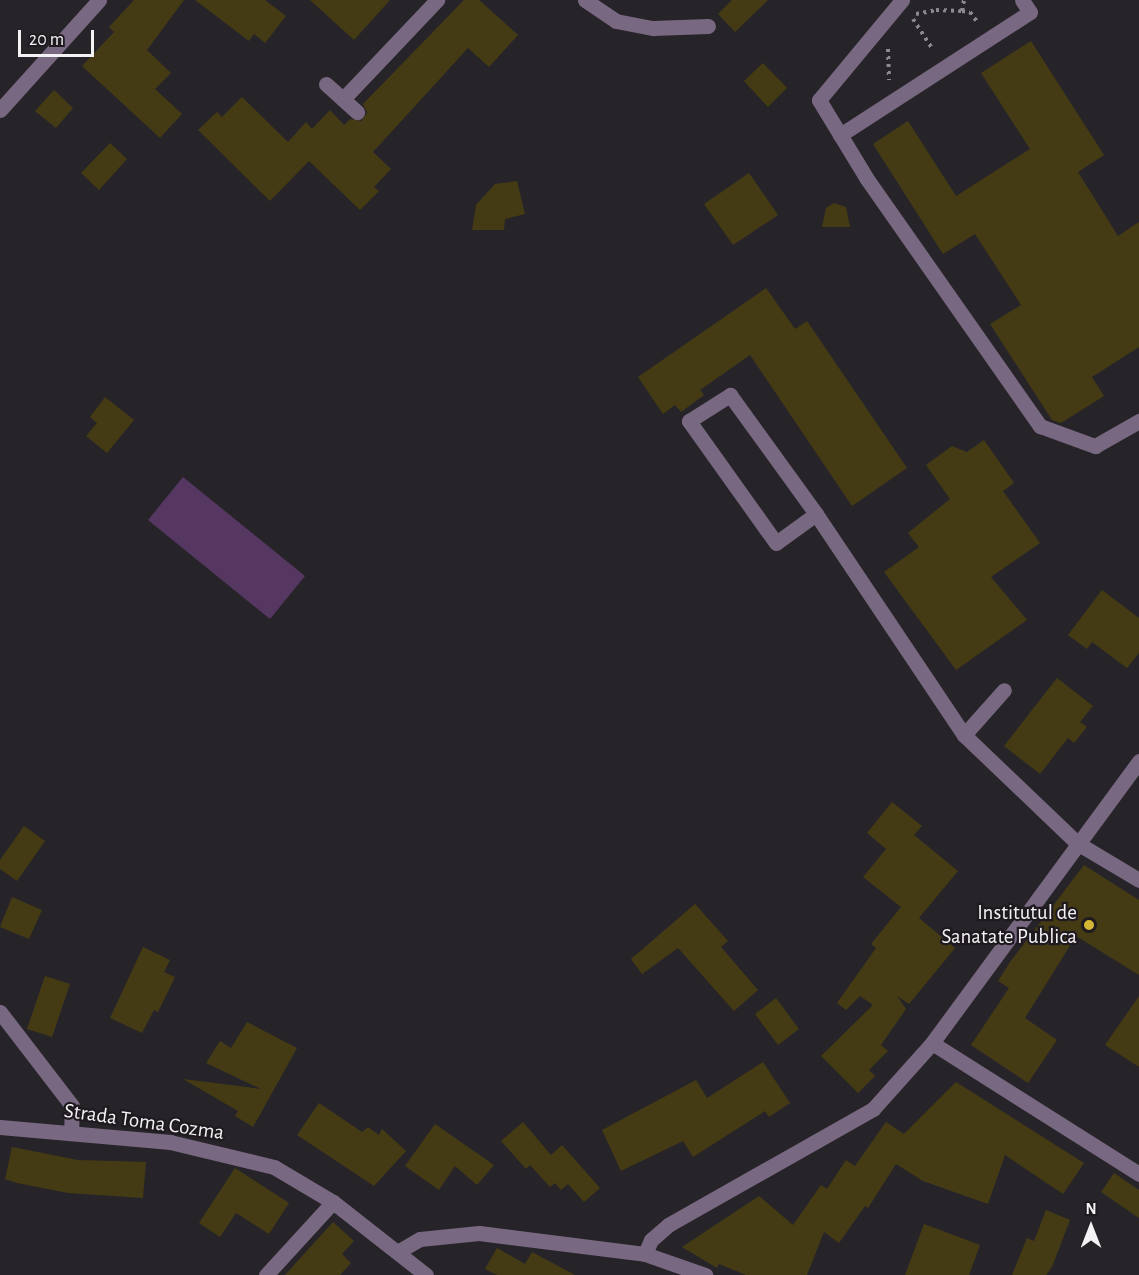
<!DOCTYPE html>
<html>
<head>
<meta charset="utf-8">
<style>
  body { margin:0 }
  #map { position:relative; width:1139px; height:1275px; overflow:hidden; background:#272429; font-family:"Alegreya Sans",sans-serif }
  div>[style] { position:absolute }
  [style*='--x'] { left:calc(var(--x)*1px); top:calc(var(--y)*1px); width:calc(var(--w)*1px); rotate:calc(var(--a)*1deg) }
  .green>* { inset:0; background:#553762 }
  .building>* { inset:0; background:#443b14 }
  .path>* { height:4px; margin-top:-2px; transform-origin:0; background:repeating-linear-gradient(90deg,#8d8a8f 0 3px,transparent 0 7.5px) }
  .minor>* { height:15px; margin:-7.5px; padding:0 7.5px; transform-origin:7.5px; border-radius:7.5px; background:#796881 }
  .dots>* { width:16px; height:16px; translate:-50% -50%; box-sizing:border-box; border:3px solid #1e1a1f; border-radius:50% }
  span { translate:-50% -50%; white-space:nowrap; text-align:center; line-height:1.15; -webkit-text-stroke:4.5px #1e1a1f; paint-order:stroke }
  .poi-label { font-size:21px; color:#f5f2f6 }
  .right { translate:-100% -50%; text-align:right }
  .street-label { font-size:21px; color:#f5f2f6 }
  .north { position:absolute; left:1061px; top:1197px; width:60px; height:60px; -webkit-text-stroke:4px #1e1a1f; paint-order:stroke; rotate:0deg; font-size:16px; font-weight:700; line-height:24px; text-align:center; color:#f5f2f6 }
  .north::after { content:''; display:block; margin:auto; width:21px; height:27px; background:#f5f2f6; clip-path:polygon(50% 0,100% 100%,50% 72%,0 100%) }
  .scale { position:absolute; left:18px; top:30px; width:76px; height:27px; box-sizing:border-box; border:3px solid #f5f2f6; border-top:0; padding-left:8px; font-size:18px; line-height:21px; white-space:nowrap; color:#f5f2f6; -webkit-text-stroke:4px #1e1a1f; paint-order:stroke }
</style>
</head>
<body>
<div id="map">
  <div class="green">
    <i style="clip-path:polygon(183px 477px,305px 576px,270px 619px,148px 520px)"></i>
  </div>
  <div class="building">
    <i style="clip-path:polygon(134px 0,184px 0,147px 50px,171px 73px,155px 89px,182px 114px,160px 138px,82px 66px,114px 32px,109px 27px)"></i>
    <i style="clip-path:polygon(195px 0,265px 0,286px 16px,265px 43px,254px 34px,249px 41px)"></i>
    <i style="clip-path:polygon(310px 0,390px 0,354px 40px)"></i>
    <i style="clip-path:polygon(464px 0,479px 0,518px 35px,489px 67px,468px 48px,373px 152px,391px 169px,374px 187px,379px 191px,360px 210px,309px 161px,270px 201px,198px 130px,217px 112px,222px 117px,242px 97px,288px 142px,306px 122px,312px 129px,330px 110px,344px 125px,350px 119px,361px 121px,367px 113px,363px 104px)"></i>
    <i style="clip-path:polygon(732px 0,768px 0,735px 32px,718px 14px)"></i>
    <i style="clip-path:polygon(1031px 41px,1104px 155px,1078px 172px,1118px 236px,1139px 222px,1139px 347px,1092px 377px,1104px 396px,1061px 423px,1052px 420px,990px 324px,1021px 305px,975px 234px,943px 254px,873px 144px,908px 121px,956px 196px,1030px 149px,981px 73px)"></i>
    <i style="clip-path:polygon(763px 63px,787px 88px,768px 107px,744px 81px)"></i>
    <i style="clip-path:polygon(54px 90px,73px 108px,56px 128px,35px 111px)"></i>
    <i style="clip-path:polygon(110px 143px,127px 159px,99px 190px,81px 173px)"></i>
    <i style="clip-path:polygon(749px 173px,778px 215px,733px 245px,704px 204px)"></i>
    <i style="clip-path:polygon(517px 181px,525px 214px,505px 219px,504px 230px,472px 230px,476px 205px,495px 184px)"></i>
    <i style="clip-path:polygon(834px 203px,846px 207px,850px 227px,822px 227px,826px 208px)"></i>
    <i style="clip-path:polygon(766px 288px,795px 329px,807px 321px,907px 468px,852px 506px,750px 355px,700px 390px,704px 395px,681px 412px,675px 405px,663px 414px,638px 377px)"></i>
    <i style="clip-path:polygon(105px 397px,134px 420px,107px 453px,86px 436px,97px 423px,90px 417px)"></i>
    <i style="clip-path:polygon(984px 440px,1014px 483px,1003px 491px,1040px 543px,991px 577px,1027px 620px,956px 670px,884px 572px,919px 547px,908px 533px,950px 499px,926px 465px,952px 446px,967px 452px)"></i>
    <i style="clip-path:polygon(1102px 590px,1139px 618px,1139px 653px,1127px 668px,1092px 642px,1087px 649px,1068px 635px)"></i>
    <i style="clip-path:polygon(1057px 678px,1093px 706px,1080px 722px,1087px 727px,1074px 743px,1068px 738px,1040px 774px,1004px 746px)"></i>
    <i style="clip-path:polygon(892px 802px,922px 826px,914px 835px,958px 871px,919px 918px,955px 948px,909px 1004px,897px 996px,906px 1009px,881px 1045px,888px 1051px,869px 1070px,875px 1076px,858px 1093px,821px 1056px,873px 1005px,860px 996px,846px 1010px,837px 1003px,876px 948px,871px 944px,901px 907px,863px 877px,886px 849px,867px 833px)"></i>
    <i style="clip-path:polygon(24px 826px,45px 841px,17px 881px,0 869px,0 860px)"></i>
    <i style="clip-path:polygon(1084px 865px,1139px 900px,1139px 975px,1076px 936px,1025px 1018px,1057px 1040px,1028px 1083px,971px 1045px,1009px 988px,998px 981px,1010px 962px)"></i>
    <i style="clip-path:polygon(12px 897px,42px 910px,29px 939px,0 927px)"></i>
    <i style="clip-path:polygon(695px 904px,728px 941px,721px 947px,758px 990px,734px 1011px,678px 948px,642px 974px,631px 959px)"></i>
    <i style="clip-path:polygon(143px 947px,170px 960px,164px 972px,175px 977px,158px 1012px,154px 1010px,142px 1033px,110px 1018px)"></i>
    <i style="clip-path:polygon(45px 976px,70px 984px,52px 1037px,27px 1029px)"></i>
    <i style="clip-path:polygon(1139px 996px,1139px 1067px,1105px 1045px)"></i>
    <i style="clip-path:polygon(776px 998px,799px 1029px,778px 1045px,755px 1014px)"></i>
    <i style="clip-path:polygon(247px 1022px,297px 1048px,253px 1127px,235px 1116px,238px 1111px,183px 1079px,261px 1089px,206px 1063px,220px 1041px,231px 1048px)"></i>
    <i style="clip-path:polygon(763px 1062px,790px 1103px,769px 1117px,765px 1111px,693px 1157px,683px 1141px,621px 1171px,602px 1130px,696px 1080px,707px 1098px)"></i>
    <i style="clip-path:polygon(956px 1082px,1084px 1163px,1063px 1194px,1005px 1155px,988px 1204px,923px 1181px,896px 1164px,868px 1208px,865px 1206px,839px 1243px,824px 1232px,807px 1275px,746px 1275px,719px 1264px,717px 1268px,682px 1247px,759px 1196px,793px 1225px,821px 1185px,827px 1189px,846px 1160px,855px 1166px,886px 1122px,904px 1134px)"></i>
    <i style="clip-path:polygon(319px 1103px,362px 1132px,368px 1127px,379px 1135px,382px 1129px,406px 1151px,374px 1186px,297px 1135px)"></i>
    <i style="clip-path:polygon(523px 1122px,551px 1155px,562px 1145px,600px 1188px,584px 1202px,568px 1184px,561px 1190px,555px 1183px,550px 1187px,530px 1165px,526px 1169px,501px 1141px)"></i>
    <i style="clip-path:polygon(435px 1124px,494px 1165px,477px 1185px,455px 1166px,439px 1190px,405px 1166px)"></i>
    <i style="clip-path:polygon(12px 1147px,78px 1160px,146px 1162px,143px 1198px,68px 1193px,17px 1183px,5px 1179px)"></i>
    <i style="clip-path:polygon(235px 1168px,289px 1203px,269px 1234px,236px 1213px,220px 1237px,199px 1223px)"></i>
    <i style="clip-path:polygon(1114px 1173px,1139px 1190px,1139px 1218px,1101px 1192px)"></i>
    <i style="clip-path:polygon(1046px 1210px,1070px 1220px,1052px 1267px,1046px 1275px,1012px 1275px,1027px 1238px,1034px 1241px)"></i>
    <i style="clip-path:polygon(333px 1222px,354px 1241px,342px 1254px,351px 1263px,340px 1275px,285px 1275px)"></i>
    <i style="clip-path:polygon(924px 1224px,980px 1245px,969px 1275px,905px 1275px)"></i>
    <i style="clip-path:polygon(497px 1248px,525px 1264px,532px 1252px,575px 1275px,497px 1275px,485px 1269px)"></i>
  </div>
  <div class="path">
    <i style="--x:962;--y:11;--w:11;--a:-80"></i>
    <i style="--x:916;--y:14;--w:20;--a:-11"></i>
    <i style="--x:936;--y:10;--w:26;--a:2"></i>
    <i style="--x:962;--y:11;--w:8;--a:7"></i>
    <i style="--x:970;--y:12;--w:14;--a:54"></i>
    <i style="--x:913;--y:19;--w:37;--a:57"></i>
    <i style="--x:888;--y:49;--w:31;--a:88"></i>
  </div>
  <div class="minor">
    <i style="--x:585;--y:0;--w:37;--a:34"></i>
    <i style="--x:616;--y:21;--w:38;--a:11"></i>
    <i style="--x:653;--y:28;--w:55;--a:-2.1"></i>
    <i style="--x:902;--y:0;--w:130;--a:129.7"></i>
    <i style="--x:819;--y:100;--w:92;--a:58.7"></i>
    <i style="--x:867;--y:179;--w:302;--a:55"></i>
    <i style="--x:1040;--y:426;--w:59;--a:20"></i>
    <i style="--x:1095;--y:446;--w:51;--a:-29.6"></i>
    <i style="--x:326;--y:84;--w:42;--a:42.1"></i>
    <i style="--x:343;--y:99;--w:137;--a:-46.5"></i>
    <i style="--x:0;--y:110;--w:148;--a:-48"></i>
    <i style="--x:840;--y:135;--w:226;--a:-32.9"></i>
    <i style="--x:1030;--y:12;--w:14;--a:-124"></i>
    <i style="--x:816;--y:514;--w:49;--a:144.1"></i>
    <i style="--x:776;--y:543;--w:150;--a:-125.5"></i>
    <i style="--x:689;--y:421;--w:49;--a:-32.4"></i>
    <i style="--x:730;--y:395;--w:147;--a:54.1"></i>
    <i style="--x:816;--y:514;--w:266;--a:56.2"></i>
    <i style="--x:964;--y:735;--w:156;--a:43.7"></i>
    <i style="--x:1077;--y:843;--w:72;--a:30.8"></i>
    <i style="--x:964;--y:735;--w:60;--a:-48.4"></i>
    <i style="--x:0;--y:1012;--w:118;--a:52.5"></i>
    <i style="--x:72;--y:1106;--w:26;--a:92"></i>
    <i style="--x:932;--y:1043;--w:245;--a:32.3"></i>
    <i style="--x:0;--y:1127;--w:171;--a:5"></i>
    <i style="--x:170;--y:1142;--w:107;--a:13.5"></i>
    <i style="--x:274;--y:1167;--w:69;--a:30.7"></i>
    <i style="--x:333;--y:1202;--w:118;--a:38.1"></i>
    <i style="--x:399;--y:1251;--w:24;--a:-30"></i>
    <i style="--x:420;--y:1239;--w:59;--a:-5.8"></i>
    <i style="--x:479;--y:1233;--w:167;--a:7.2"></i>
    <i style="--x:645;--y:1254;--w:64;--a:19.3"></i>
    <i style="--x:645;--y:1254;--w:15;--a:-67"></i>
    <i style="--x:651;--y:1240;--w:23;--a:-41"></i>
    <i style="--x:668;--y:1225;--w:236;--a:-29.5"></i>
    <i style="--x:873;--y:1109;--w:89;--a:-48.2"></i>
    <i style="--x:932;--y:1043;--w:350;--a:-53.7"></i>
    <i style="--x:266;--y:1275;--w:99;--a:-47.5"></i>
  </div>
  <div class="dots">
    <i style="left:1089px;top:925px;background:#d4b635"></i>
  </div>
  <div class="poi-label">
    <span class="right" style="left:1077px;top:925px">Institutul de<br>Sanatate Publica</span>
  </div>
  <div class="street-label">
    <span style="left:144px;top:1122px;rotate:8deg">Strada Toma Cozma</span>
  </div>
  <div class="north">N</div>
  <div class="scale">20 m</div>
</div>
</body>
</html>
